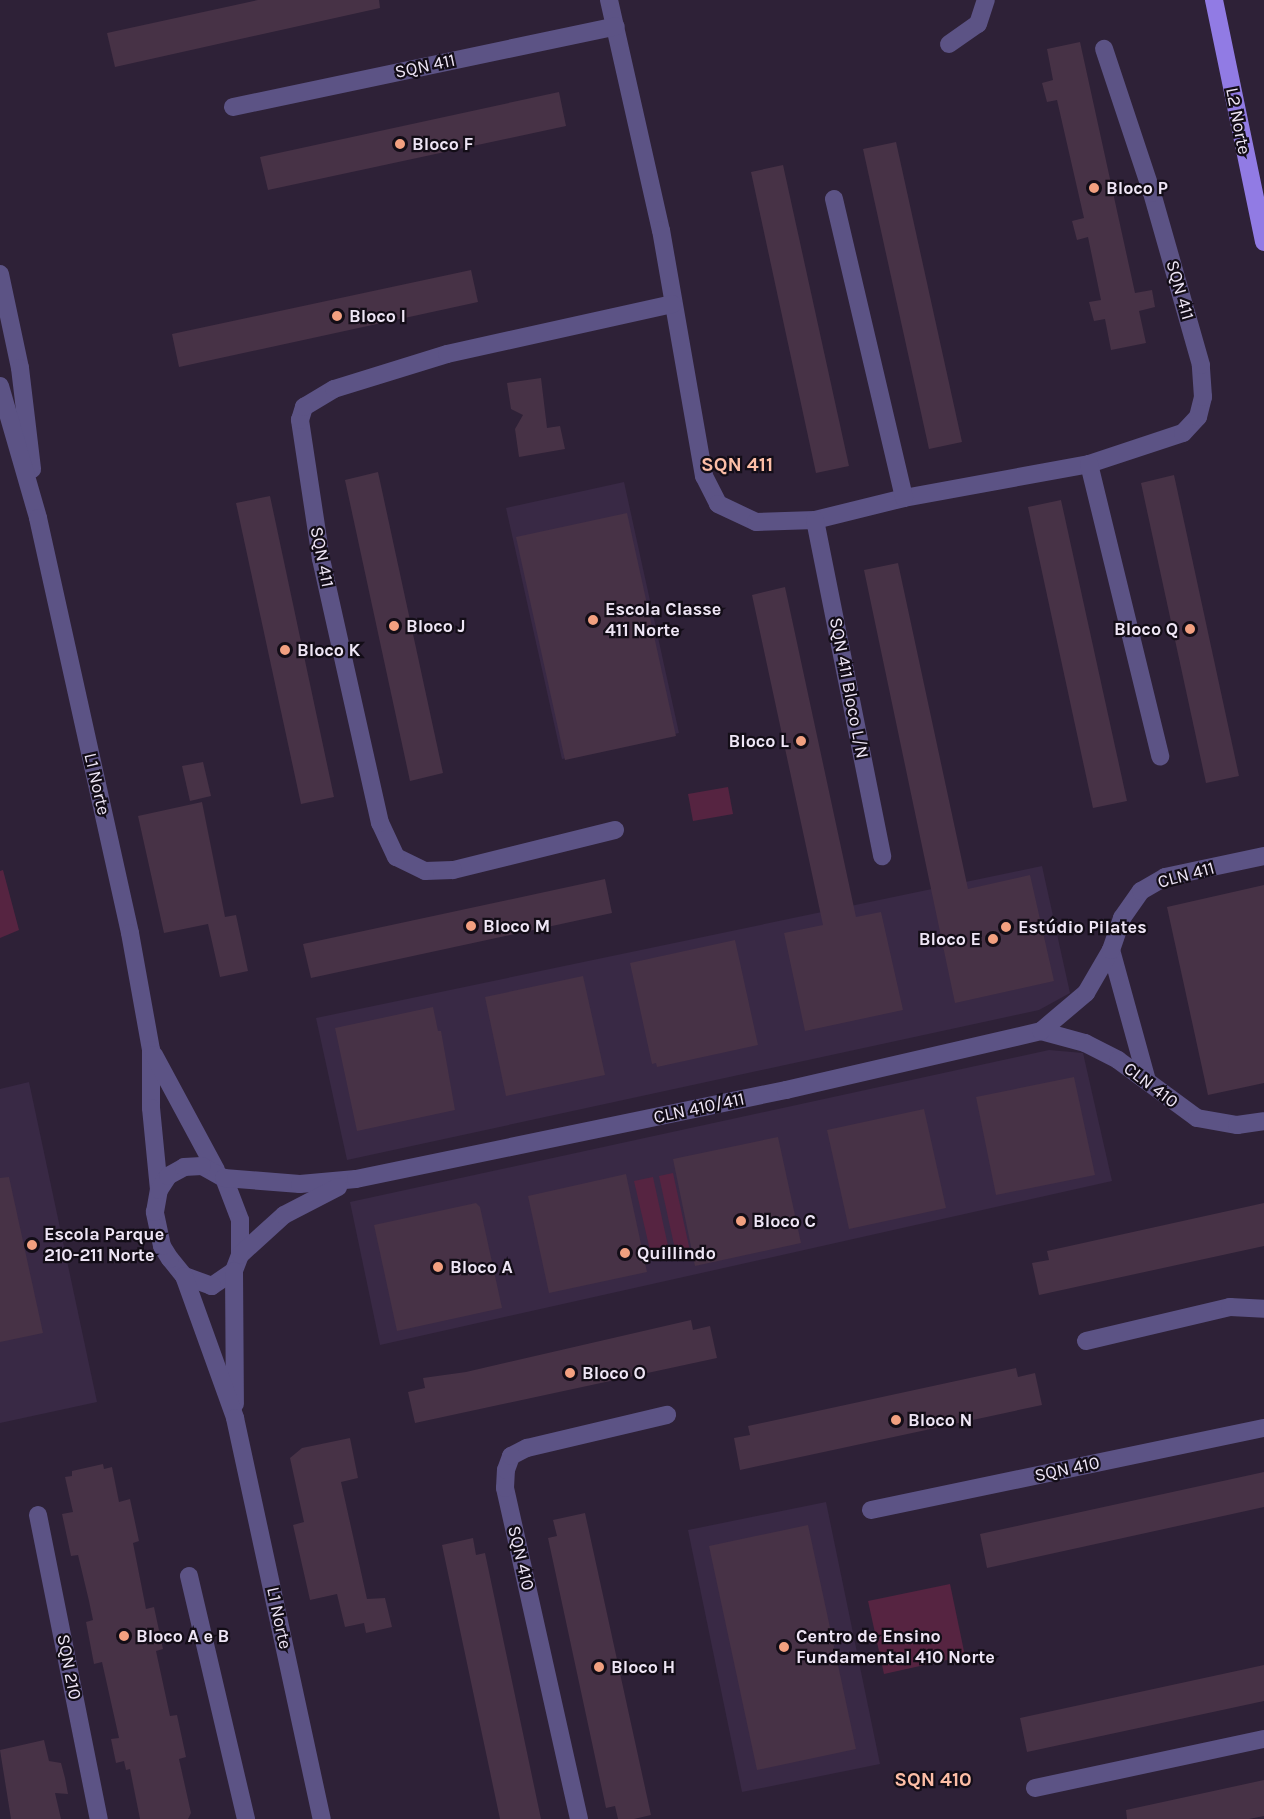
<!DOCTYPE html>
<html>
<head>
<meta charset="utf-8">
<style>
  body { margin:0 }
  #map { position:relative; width:1264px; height:1819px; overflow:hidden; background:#2e2137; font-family:Karla,sans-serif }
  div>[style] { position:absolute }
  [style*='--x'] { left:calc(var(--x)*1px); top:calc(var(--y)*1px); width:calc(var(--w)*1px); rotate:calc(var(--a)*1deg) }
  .built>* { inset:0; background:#392945 }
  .green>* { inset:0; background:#562441 }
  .building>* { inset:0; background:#473246 }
  .minor>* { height:18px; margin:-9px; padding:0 9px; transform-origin:9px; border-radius:9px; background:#5c5385 }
  .major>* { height:18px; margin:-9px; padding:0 9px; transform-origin:9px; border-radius:9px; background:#917be4 }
  .dots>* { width:16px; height:16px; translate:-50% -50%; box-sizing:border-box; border:3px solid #130d17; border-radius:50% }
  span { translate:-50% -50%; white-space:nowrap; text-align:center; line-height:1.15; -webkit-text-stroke:4.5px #130d17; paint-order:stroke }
  .street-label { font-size:18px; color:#eee5f5 }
  .poi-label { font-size:18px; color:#eee5f5; font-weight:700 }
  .left { translate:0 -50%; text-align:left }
  .right { translate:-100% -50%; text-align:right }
  .neighbourhood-label { font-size:20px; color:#fdbea6; font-weight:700 }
</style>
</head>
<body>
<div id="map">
  <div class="built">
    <i style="clip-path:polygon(624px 482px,679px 733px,562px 759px,506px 508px)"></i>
    <i style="clip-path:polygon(1042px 866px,1070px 993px,1039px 1010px,347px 1160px,316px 1018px)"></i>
    <i style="clip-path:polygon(1049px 1050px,1083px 1053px,1112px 1181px,380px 1345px,350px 1202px)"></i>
    <i style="clip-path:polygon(29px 1082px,97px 1402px,0 1423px,0 1089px)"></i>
    <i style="clip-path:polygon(826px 1502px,880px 1764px,742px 1792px,688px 1530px)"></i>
  </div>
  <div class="green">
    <i style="clip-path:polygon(728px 787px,733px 814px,693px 821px,688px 794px)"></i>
    <i style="clip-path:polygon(3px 870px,19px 930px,0 938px,0 871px)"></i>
    <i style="clip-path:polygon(673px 1173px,690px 1251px,676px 1254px,659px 1176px)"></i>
    <i style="clip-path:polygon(653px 1177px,670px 1255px,652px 1259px,634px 1181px)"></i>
    <i style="clip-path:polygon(950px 1584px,965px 1656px,884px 1674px,868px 1601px)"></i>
  </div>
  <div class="building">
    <i style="clip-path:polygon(258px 0,379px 0,380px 8px,115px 67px,107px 33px)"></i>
    <i style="clip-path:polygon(1080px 42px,1135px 293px,1152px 290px,1155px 307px,1139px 311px,1146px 343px,1111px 350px,1105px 319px,1094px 321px,1089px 302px,1101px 300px,1088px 237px,1077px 240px,1072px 221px,1084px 218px,1057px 100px,1047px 102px,1042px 83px,1053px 80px,1047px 49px)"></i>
    <i style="clip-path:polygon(559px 92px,566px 126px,268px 190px,260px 157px)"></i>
    <i style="clip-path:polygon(896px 142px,962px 442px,929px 449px,863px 149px)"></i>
    <i style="clip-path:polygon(783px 165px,849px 466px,816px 473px,751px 172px)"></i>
    <i style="clip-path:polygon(471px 270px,478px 302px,179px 367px,172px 334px)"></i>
    <i style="clip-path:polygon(541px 378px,547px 428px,560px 426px,565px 449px,519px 457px,515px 429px,523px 415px,511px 409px,507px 383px)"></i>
    <i style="clip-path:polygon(378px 472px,443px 773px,410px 781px,345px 480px)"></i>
    <i style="clip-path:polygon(1174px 475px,1239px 776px,1206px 783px,1141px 483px)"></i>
    <i style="clip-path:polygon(270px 496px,334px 797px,301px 804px,236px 503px)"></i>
    <i style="clip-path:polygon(1061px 500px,1127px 801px,1093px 808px,1028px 507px)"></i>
    <i style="clip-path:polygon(627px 513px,676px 736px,565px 760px,516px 537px)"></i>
    <i style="clip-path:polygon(898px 563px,968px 889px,1030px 875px,1054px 981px,955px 1003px,864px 570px)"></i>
    <i style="clip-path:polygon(785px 587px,856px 917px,881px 912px,903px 1010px,805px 1031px,784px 933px,823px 925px,752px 595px)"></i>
    <i style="clip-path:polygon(203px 762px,211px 796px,190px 801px,182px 766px)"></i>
    <i style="clip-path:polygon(202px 802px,225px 917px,236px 915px,248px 971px,220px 977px,208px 924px,164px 933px,138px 816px)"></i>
    <i style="clip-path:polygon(605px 879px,612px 913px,311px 978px,303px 944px)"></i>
    <i style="clip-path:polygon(1264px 885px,1264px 1083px,1208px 1095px,1167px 907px)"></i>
    <i style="clip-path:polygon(735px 940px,758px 1045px,657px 1067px,656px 1063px,652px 1064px,630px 963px)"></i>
    <i style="clip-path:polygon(583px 976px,605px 1075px,506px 1096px,485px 997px)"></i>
    <i style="clip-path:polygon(433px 1007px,438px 1031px,441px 1031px,455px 1110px,357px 1131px,335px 1028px)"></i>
    <i style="clip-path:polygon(1074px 1077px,1095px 1175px,996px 1195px,976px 1097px)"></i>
    <i style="clip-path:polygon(924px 1109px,946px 1208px,849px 1229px,827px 1130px)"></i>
    <i style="clip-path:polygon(778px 1137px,801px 1243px,695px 1266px,673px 1159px)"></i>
    <i style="clip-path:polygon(626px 1174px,647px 1272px,549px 1293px,528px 1196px)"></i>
    <i style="clip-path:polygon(9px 1177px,43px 1333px,0 1342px,0 1178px)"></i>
    <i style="clip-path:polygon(476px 1203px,480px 1207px,502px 1308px,397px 1331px,374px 1225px)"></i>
    <i style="clip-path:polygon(1264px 1203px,1264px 1246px,1039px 1295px,1032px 1263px,1049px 1260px,1047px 1251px)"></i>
    <i style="clip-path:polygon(691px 1320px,693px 1330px,710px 1326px,717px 1358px,415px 1423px,408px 1392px,425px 1388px,423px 1378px,466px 1372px)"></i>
    <i style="clip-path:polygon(1016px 1368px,1018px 1377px,1035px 1373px,1042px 1405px,740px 1470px,734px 1438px,750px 1435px,748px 1426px)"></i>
    <i style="clip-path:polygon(350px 1438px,358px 1478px,341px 1482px,367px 1599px,385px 1598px,392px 1627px,366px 1633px,364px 1623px,345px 1627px,337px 1594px,310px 1600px,293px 1525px,304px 1522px,290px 1458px,302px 1448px)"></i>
    <i style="clip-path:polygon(103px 1464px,104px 1469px,112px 1467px,119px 1502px,130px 1499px,139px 1541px,133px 1543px,146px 1609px,154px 1607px,163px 1649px,156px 1651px,170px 1716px,177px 1715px,186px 1757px,179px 1759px,191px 1813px,188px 1819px,140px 1819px,130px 1769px,126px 1770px,124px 1761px,116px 1763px,111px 1739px,119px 1738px,102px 1662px,94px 1664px,86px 1622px,93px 1620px,89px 1601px,78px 1555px,71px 1556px,62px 1514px,73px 1512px,65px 1477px,72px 1476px,72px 1471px)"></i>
    <i style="clip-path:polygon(1264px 1472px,1264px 1507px,987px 1568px,980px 1534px)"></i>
    <i style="clip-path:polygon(585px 1513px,651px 1815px,634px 1819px,618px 1819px,615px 1806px,606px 1808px,548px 1538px,557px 1536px,553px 1520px)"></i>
    <i style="clip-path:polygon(808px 1525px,856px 1749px,757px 1770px,709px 1546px)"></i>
    <i style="clip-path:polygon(473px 1538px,476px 1555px,485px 1553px,541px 1819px,500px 1819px,442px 1545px)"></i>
    <i style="clip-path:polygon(1264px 1665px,1264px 1701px,1027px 1752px,1020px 1718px)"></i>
    <i style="clip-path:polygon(44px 1740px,49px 1761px,61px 1763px,65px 1778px,68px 1794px,55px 1793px,61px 1819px,11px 1819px,0 1750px)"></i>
    <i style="clip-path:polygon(1264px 1780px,1264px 1816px,1249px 1819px,1127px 1819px,1126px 1810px)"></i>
  </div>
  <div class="minor">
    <i style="--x:609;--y:0;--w:236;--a:77.3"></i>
    <i style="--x:661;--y:230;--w:250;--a:80.1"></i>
    <i style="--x:704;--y:476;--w:31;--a:63"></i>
    <i style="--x:718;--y:504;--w:42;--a:25.3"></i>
    <i style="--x:756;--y:522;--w:59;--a:-1.9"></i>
    <i style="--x:815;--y:520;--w:92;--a:-13.9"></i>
    <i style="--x:904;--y:498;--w:188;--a:-10.4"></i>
    <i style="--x:1089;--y:464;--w:99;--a:-18.3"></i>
    <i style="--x:1183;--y:433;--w:22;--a:-47"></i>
    <i style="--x:1198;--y:417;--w:21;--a:-76"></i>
    <i style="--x:1203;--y:397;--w:32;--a:-94"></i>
    <i style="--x:1201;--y:365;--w:179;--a:-105.9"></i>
    <i style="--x:1152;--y:193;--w:152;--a:-108.4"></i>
    <i style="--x:949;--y:44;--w:35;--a:-35"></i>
    <i style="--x:978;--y:24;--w:25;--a:-72"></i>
    <i style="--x:233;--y:107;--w:391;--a:-11.9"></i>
    <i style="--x:834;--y:199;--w:307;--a:76.8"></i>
    <i style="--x:0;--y:274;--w:96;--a:78"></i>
    <i style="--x:20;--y:368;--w:102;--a:83.2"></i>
    <i style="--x:0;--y:386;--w:137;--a:73.9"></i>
    <i style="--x:38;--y:518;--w:425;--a:77.5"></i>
    <i style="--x:130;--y:933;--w:119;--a:79.8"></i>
    <i style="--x:151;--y:1050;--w:58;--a:90"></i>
    <i style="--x:151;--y:1108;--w:82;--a:84.4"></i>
    <i style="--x:1089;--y:464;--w:301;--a:76.3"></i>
    <i style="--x:815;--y:520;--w:343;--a:78.7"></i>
    <i style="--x:615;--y:830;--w:167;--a:166.1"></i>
    <i style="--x:453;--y:870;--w:28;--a:178"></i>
    <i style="--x:425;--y:871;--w:32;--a:-154"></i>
    <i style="--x:396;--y:857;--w:38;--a:-115"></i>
    <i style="--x:380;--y:823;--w:271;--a:-102.6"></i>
    <i style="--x:321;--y:559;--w:141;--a:-98.6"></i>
    <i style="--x:300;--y:420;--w:14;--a:-73"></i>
    <i style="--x:304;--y:407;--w:35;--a:-31"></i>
    <i style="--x:334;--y:389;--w:118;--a:-17.2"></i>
    <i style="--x:447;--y:354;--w:231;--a:-12.5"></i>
    <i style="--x:1111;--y:950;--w:136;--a:74.6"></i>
    <i style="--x:1041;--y:1031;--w:46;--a:15.3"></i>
    <i style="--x:1085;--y:1043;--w:37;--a:27"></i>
    <i style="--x:1118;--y:1060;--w:98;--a:36.3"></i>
    <i style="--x:1197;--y:1118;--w:41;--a:9.9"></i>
    <i style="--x:1237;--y:1125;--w:27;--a:-8"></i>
    <i style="--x:154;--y:1055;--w:131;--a:61.7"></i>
    <i style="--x:202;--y:1166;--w:25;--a:29"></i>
    <i style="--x:224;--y:1178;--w:45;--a:69.1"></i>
    <i style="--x:240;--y:1220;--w:35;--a:90"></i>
    <i style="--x:240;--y:1255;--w:17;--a:111"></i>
    <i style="--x:234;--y:1271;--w:27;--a:146"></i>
    <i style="--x:212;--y:1286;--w:30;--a:-160"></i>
    <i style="--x:184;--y:1276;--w:22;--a:-129"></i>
    <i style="--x:170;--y:1259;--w:15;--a:-122"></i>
    <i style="--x:162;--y:1246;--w:35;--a:-102"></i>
    <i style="--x:155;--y:1212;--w:22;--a:-80"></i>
    <i style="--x:159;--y:1190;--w:17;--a:-57"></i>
    <i style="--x:168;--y:1176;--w:18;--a:-29"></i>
    <i style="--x:184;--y:1167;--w:18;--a:-3"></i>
    <i style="--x:224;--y:1178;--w:76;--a:4.5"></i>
    <i style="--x:300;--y:1184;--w:56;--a:-5.1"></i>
    <i style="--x:356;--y:1179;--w:439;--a:-11.7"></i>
    <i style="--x:786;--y:1090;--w:262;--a:-13"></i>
    <i style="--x:1041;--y:1031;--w:59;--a:-40.2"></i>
    <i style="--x:1086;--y:993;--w:50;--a:-59.8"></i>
    <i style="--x:1111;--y:950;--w:34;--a:-71"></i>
    <i style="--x:1122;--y:918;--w:33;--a:-55"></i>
    <i style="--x:1141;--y:891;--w:28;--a:-30"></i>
    <i style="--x:1165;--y:877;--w:101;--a:-12"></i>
    <i style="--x:240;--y:1255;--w:59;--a:-42.3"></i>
    <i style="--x:284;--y:1215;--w:61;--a:-27.4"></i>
    <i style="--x:234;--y:1271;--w:133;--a:89.6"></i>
    <i style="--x:184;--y:1276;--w:151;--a:70.2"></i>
    <i style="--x:235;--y:1418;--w:410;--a:77.8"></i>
    <i style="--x:1086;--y:1341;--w:148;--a:-13.3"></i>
    <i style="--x:1230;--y:1307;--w:34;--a:3"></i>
    <i style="--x:871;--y:1510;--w:401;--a:-11.8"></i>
    <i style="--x:38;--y:1515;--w:310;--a:78.7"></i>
    <i style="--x:189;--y:1576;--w:250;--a:76.8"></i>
    <i style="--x:1035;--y:1788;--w:234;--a:-12.1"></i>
    <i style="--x:579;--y:1819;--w:339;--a:-102.6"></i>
    <i style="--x:505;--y:1488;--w:18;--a:-87"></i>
    <i style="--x:506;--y:1470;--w:15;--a:-70"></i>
    <i style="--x:511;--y:1456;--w:18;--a:-27"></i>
    <i style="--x:527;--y:1448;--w:144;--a:-13.3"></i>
  </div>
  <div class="major">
    <i style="--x:1214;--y:0;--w:247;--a:78.3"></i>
  </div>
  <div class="dots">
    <i style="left:400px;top:144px;background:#f2a080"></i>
    <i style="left:1094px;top:188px;background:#f2a080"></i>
    <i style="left:337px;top:316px;background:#f2a080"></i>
    <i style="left:593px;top:620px;background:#f2a080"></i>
    <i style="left:394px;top:626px;background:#f2a080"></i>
    <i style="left:1190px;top:629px;background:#f2a080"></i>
    <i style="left:285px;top:650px;background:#f2a080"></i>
    <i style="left:801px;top:741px;background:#f2a080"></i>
    <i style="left:471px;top:926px;background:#f2a080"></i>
    <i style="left:1006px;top:927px;background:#f2a080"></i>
    <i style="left:993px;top:939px;background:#f2a080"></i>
    <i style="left:741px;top:1221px;background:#f2a080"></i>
    <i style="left:32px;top:1245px;background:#f2a080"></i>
    <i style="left:625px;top:1253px;background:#f2a080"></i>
    <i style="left:438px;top:1267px;background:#f2a080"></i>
    <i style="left:570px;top:1373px;background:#f2a080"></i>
    <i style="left:896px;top:1420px;background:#f2a080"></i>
    <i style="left:124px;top:1636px;background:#f2a080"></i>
    <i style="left:784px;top:1647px;background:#f2a080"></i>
    <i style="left:599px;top:1667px;background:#f2a080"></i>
  </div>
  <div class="street-label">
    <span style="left:425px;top:66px;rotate:-12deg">SQN 411</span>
    <span style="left:1238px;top:121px;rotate:79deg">L2 Norte</span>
    <span style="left:1180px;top:290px;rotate:74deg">SQN 411</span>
    <span style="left:322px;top:557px;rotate:79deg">SQN 411</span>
    <span style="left:849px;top:688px;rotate:79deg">SQN 411 Bloco L/N</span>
    <span style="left:97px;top:784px;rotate:77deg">L1 Norte</span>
    <span style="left:1186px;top:875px;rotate:-15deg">CLN 411</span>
    <span style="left:1151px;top:1085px;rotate:37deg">CLN 410</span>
    <span style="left:699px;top:1108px;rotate:-12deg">CLN 410/411</span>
    <span style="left:1067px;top:1469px;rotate:-12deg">SQN 410</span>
    <span style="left:521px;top:1558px;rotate:77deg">SQN 410</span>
    <span style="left:279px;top:1618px;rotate:78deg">L1 Norte</span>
    <span style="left:69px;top:1667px;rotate:79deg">SQN 210</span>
  </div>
  <div class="poi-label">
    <span class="left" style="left:412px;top:144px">Bloco F</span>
    <span class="left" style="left:1106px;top:188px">Bloco P</span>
    <span class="left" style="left:349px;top:316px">Bloco I</span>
    <span class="left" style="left:605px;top:620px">Escola Classe<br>411 Norte</span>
    <span class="left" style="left:406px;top:626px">Bloco J</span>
    <span class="right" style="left:1178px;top:629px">Bloco Q</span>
    <span class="left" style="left:297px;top:650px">Bloco K</span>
    <span class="right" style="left:789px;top:741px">Bloco L</span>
    <span class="left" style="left:483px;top:926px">Bloco M</span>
    <span class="left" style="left:1018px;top:927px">Estúdio Pilates</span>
    <span class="right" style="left:981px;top:939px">Bloco E</span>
    <span class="left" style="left:753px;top:1221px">Bloco C</span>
    <span class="left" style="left:44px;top:1245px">Escola Parque<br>210-211 Norte</span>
    <span class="left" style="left:637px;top:1253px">Quillindo</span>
    <span class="left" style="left:450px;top:1267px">Bloco A</span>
    <span class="left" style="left:582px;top:1373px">Bloco O</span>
    <span class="left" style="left:908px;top:1420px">Bloco N</span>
    <span class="left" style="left:136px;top:1636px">Bloco A e B</span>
    <span class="left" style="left:796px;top:1647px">Centro de Ensino<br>Fundamental 410 Norte</span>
    <span class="left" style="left:611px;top:1667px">Bloco H</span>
  </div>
  <div class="neighbourhood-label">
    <span style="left:737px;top:464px">SQN 411</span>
    <span style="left:933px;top:1779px">SQN 410</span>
  </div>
</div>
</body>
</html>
